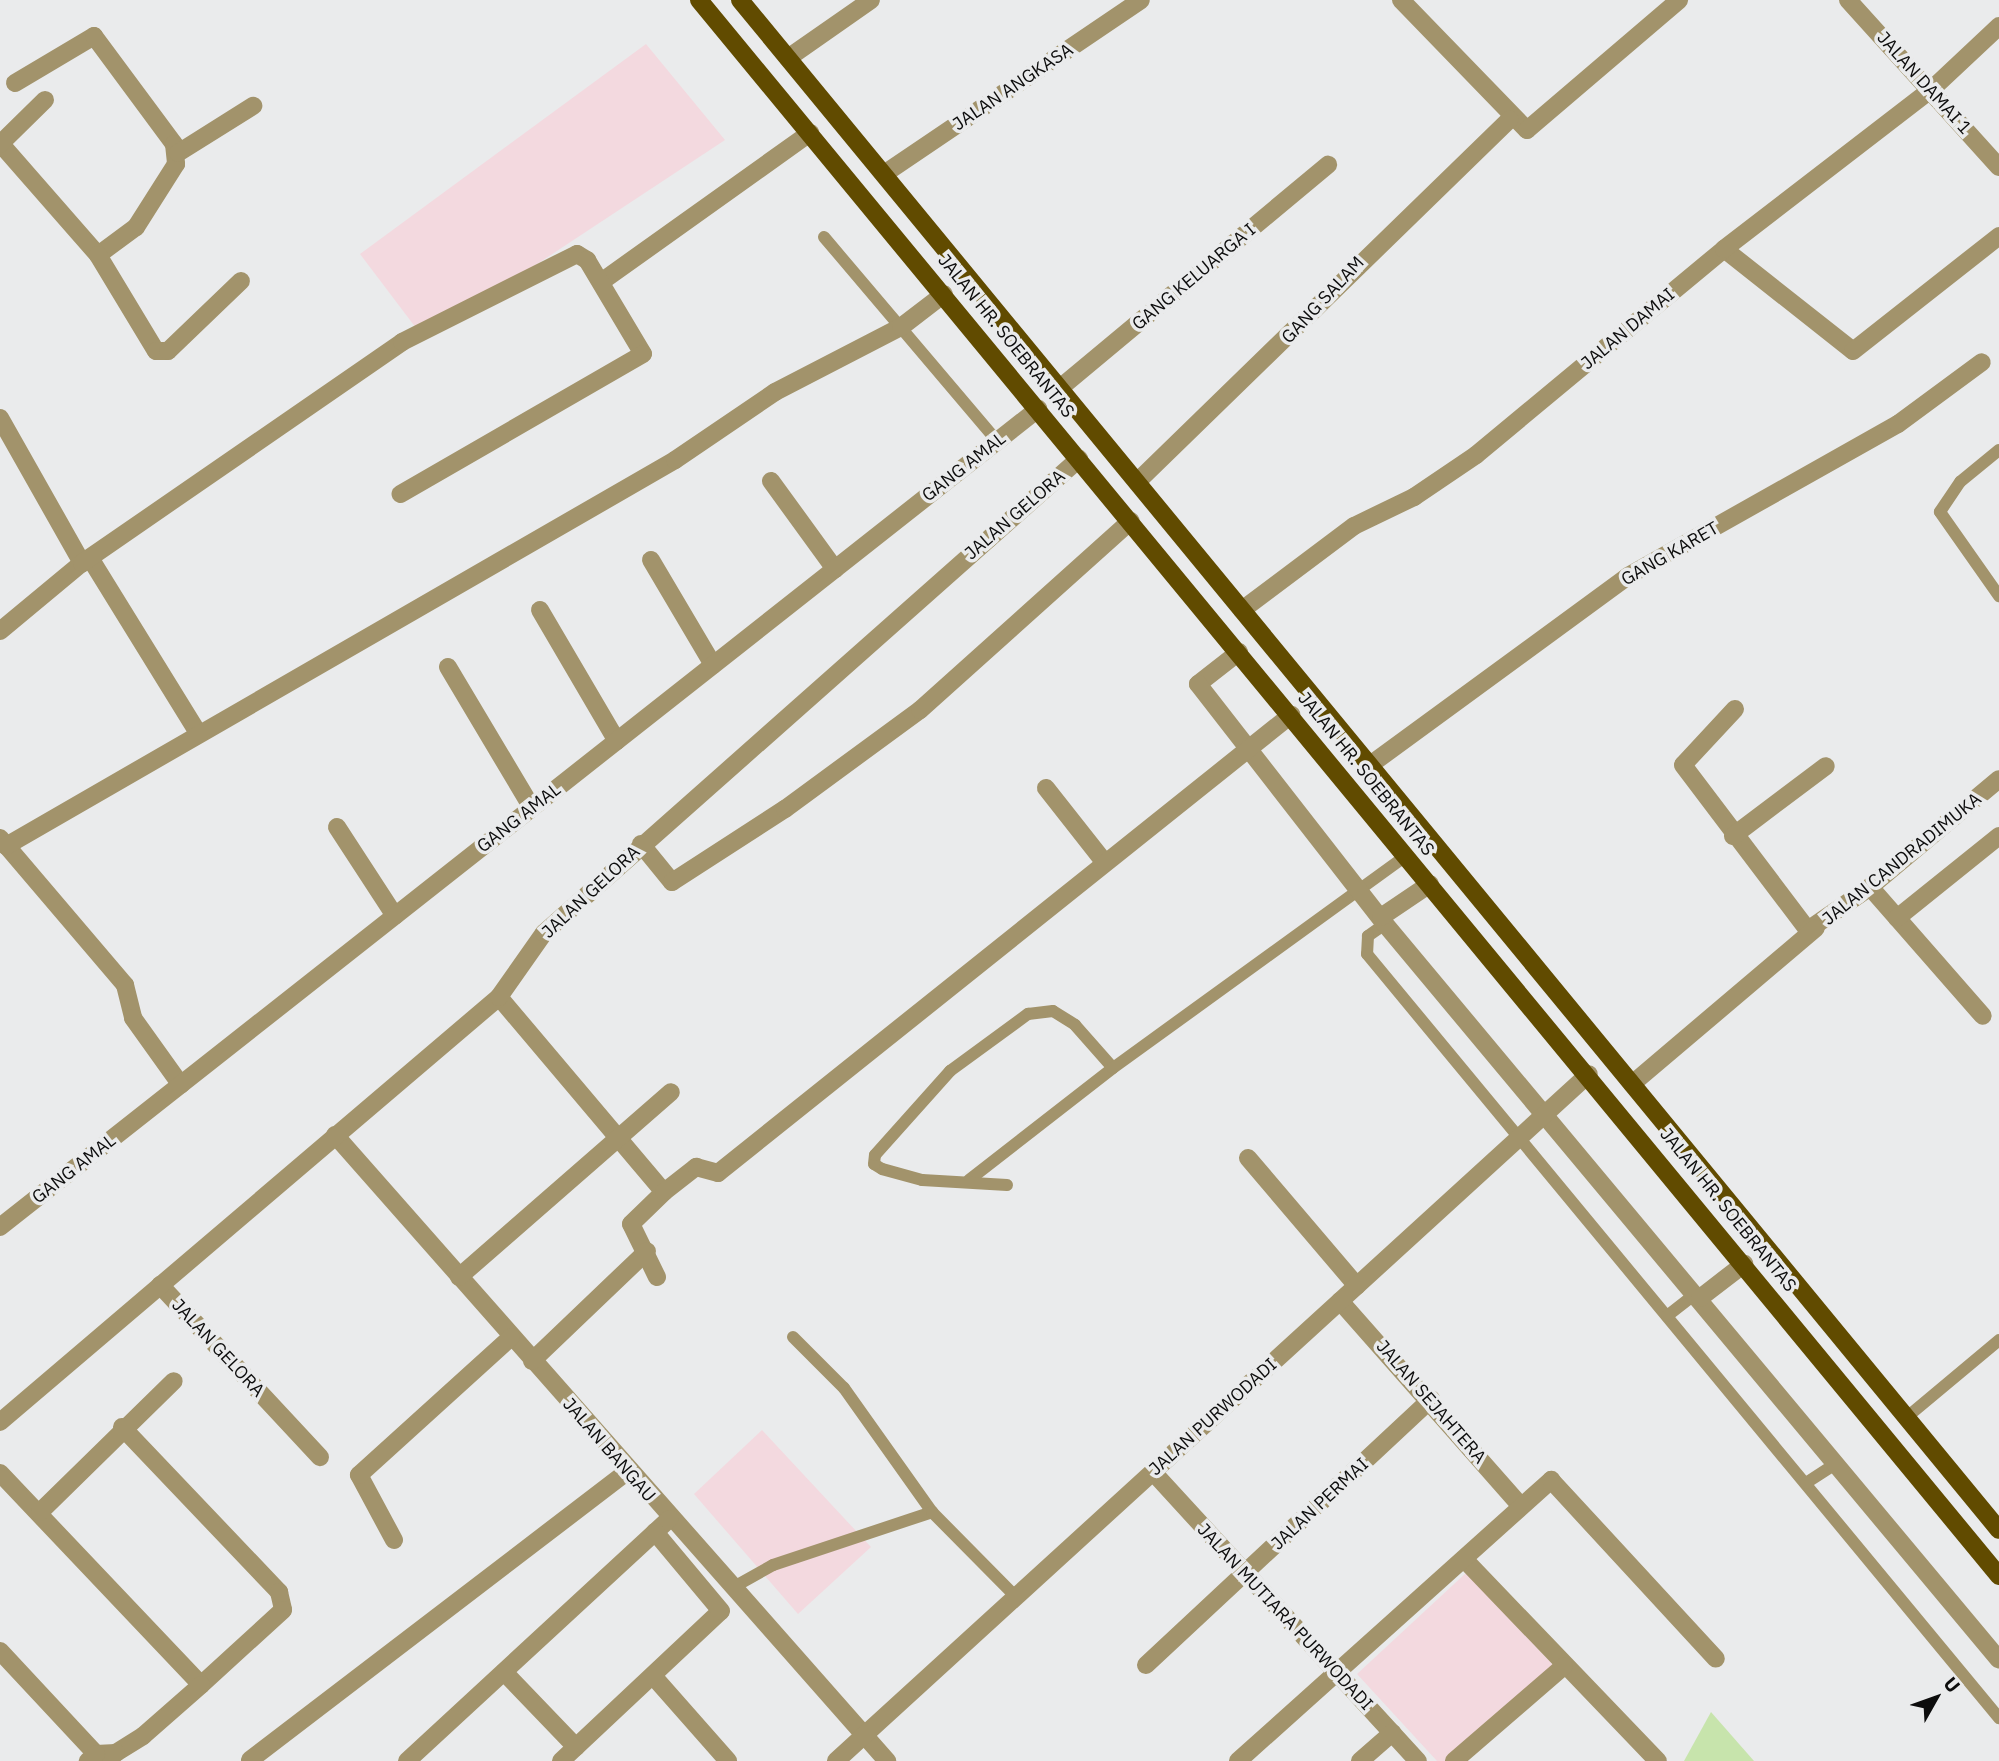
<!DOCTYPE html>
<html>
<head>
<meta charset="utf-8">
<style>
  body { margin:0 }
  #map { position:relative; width:1999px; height:1761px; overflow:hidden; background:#eaebec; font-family:"IBM Plex Sans",sans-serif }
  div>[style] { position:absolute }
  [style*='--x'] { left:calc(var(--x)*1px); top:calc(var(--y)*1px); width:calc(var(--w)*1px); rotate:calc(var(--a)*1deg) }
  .commercial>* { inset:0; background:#f3d9df }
  .green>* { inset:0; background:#c7e4ac }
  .service>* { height:12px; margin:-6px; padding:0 6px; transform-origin:6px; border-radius:6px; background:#a2936b }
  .minor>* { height:18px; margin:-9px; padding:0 9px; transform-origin:9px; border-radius:9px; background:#a2936b }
  .tertiary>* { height:18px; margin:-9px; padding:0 9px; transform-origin:9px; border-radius:9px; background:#a2936b }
  .primary>* { height:18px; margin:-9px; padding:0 9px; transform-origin:9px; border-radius:9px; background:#614b00 }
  span { translate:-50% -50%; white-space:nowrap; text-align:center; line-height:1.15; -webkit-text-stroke:7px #eaebec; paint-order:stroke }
  .street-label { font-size:18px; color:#0d0d0d }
  .north { position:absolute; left:1901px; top:1663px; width:70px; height:70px; -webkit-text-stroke:5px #eaebec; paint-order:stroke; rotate:50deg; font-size:19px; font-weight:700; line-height:28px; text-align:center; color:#0d0d0d }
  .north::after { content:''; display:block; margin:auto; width:24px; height:32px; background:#0d0d0d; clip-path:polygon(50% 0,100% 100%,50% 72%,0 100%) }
</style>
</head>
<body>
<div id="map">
  <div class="commercial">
    <i style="clip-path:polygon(646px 44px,725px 140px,522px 274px,416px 328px,360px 254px)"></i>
    <i style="clip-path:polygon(762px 1430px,871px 1547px,798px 1614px,694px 1494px)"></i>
    <i style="clip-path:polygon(1467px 1572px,1553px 1665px,1450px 1761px,1437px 1761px,1357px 1674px)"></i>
  </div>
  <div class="green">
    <i style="clip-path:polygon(1711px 1712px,1754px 1761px,1684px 1761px)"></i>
  </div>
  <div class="service">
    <i style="--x:824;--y:237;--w:267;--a:49.7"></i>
    <i style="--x:1999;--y:450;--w:50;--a:140.6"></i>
    <i style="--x:1960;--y:482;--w:36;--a:124"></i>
    <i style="--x:1940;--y:512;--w:103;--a:54.9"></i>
    <i style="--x:1385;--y:924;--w:21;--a:145"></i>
    <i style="--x:1368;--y:936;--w:18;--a:93"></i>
    <i style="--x:1367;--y:954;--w:992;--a:50.4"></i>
    <i style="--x:969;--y:1180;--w:182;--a:-37.9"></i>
    <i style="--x:1007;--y:1185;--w:85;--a:-176.6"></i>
    <i style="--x:922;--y:1180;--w:41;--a:-164.6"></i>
    <i style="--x:882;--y:1169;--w:9;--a:-148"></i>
    <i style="--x:874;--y:1164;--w:9;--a:-84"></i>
    <i style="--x:875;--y:1155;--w:113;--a:-48.2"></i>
    <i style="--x:950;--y:1071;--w:97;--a:-36.2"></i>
    <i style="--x:1028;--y:1014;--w:25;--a:-7"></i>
    <i style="--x:1053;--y:1011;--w:26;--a:32"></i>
    <i style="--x:1075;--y:1025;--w:57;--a:48.5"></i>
    <i style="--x:1113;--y:1068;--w:362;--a:-35.9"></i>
    <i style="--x:1667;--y:1316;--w:37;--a:-38"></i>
    <i style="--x:793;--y:1337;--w:72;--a:45"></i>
    <i style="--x:844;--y:1388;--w:152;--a:54.6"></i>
    <i style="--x:1907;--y:1417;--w:120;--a:-39.9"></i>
    <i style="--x:1806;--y:1483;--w:37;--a:-33"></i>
    <i style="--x:732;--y:1588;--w:47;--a:-29.3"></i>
    <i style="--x:773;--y:1565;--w:168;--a:-18.4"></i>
    <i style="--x:932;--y:1512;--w:120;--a:45.3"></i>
  </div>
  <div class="minor">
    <i style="--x:1401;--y:0;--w:181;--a:45.9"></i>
    <i style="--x:1527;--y:130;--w:200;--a:-40.5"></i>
    <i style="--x:1848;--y:0;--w:225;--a:47.9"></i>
    <i style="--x:788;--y:58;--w:101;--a:-34.9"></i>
    <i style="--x:15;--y:83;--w:92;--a:-30.7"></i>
    <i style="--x:94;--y:36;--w:134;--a:53.5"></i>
    <i style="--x:174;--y:144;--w:20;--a:84"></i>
    <i style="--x:176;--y:164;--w:75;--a:122.4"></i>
    <i style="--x:136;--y:227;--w:47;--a:143.6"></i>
    <i style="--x:0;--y:143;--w:149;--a:48.8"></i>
    <i style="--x:98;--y:255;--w:112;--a:58.9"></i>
    <i style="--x:156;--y:351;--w:12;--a:0"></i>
    <i style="--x:168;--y:351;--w:101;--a:-43.8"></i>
    <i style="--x:0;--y:144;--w:63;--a:-44.4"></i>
    <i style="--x:178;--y:153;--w:89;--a:-32.1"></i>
    <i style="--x:884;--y:174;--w:310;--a:-34.1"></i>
    <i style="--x:1724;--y:249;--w:164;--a:38.3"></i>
    <i style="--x:1853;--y:351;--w:186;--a:-38.2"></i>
    <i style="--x:601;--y:282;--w:257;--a:-35.5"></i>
    <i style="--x:1060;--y:388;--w:349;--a:-39.8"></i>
    <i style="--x:0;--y:418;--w:167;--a:60.5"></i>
    <i style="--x:771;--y:481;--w:109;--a:54"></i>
    <i style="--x:1137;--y:482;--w:520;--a:-44.22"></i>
    <i style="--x:90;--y:558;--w:206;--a:58.3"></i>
    <i style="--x:651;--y:560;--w:122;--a:59.4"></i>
    <i style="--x:540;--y:610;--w:152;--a:59.6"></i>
    <i style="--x:1242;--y:610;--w:140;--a:-36.9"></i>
    <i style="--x:1354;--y:526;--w:67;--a:-25.8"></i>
    <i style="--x:1414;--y:497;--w:75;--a:-34.1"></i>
    <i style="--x:1476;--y:455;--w:322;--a:-39.7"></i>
    <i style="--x:1724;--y:249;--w:262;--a:-37.6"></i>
    <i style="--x:1932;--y:89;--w:92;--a:-43.2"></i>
    <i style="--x:0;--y:631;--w:107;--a:-39.7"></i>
    <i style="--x:82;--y:563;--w:389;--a:-34.6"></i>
    <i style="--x:402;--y:342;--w:196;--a:-26.7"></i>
    <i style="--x:577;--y:254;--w:12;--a:31"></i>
    <i style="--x:587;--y:260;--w:109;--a:59.2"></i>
    <i style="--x:643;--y:354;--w:280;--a:150"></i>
    <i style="--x:1239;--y:652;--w:52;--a:142"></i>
    <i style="--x:1198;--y:684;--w:304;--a:52.1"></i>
    <i style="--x:1385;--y:924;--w:958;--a:50.16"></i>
    <i style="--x:448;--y:667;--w:164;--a:59.2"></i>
    <i style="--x:1735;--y:709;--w:76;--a:132.9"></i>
    <i style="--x:1683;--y:765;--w:207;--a:52.9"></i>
    <i style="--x:1808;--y:930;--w:75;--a:-34.7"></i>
    <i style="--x:1870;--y:887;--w:168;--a:-39.9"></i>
    <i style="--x:1370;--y:765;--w:320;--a:-36.2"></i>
    <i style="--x:1628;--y:576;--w:310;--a:-29.4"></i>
    <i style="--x:1898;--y:424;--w:104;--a:-36.4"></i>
    <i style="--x:1046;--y:788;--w:95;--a:51.8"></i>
    <i style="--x:337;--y:827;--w:106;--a:56.9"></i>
    <i style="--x:1733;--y:836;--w:116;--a:-37"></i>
    <i style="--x:0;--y:838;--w:193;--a:49.6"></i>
    <i style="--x:125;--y:985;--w:34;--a:76"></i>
    <i style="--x:133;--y:1018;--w:82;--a:54.4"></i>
    <i style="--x:641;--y:844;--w:49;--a:50.8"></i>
    <i style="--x:672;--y:882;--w:135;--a:-32.9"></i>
    <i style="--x:785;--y:809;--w:167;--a:-36.3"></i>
    <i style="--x:920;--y:710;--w:283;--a:-41.9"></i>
    <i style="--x:6;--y:846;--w:772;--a:-29.98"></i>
    <i style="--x:675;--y:460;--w:121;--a:-34.2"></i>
    <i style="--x:775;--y:392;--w:142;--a:-27.3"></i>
    <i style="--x:901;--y:327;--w:54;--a:-37.5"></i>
    <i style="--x:1870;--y:887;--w:171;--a:48.8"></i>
    <i style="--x:1381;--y:917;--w:59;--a:-34"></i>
    <i style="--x:1897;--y:918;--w:131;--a:-38.8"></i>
    <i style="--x:499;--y:997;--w:255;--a:49.8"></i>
    <i style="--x:1632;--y:1084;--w:241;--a:-40.3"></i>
    <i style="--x:335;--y:1135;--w:835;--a:48.59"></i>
    <i style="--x:1248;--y:1158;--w:168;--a:49.6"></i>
    <i style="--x:0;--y:1227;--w:1322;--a:-38.24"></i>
    <i style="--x:459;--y:1277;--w:281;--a:-41.1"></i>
    <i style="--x:657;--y:1277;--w:59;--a:-116.1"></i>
    <i style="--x:631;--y:1224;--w:46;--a:-44.1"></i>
    <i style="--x:664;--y:1192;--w:41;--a:-38"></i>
    <i style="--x:696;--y:1167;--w:23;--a:15"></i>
    <i style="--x:718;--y:1173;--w:734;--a:-38.64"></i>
    <i style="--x:160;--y:1285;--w:235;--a:47.1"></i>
    <i style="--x:1700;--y:1298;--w:56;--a:-37.7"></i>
    <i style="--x:1340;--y:1301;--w:272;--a:48.6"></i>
    <i style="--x:532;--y:1361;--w:159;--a:-43.7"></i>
    <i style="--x:0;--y:1422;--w:655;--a:-40.42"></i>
    <i style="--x:499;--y:997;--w:78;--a:-54.9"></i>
    <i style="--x:544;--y:933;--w:715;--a:-41.54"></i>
    <i style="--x:122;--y:1427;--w:228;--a:46.4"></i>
    <i style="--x:279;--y:1592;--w:18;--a:77"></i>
    <i style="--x:283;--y:1610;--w:111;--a:137.6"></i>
    <i style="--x:1153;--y:1472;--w:392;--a:47.5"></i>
    <i style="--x:0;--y:1473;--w:292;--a:46.5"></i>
    <i style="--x:201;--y:1685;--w:77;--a:138.7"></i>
    <i style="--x:143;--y:1736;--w:32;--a:148"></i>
    <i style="--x:116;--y:1753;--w:20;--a:177"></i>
    <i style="--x:40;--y:1512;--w:187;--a:-44.4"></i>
    <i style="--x:394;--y:1540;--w:74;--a:-118.3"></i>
    <i style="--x:359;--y:1475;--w:205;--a:-42.2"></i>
    <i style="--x:1464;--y:1559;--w:280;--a:46.2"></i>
    <i style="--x:0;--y:1651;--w:141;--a:47"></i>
    <i style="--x:96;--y:1754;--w:11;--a:139"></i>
    <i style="--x:1146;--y:1665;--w:390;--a:-43"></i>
    <i style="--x:504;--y:1672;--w:104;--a:46.2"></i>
    <i style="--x:654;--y:1677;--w:112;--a:48.6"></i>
    <i style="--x:250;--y:1760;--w:476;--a:-37.4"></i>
    <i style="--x:407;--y:1761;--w:357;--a:-42.7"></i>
    <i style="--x:561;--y:1761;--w:219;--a:-43.2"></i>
    <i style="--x:721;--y:1611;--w:103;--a:-129.9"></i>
    <i style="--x:1238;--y:1761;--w:421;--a:-41.9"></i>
    <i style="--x:1551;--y:1480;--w:243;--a:47.3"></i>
    <i style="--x:1360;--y:1761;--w:43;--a:-41.2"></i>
    <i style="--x:1454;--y:1761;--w:145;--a:-40.8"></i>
  </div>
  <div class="tertiary">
    <i style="--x:836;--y:1761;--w:1019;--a:-42.38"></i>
  </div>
  <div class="primary">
    <i style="--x:699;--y:0;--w:2043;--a:50.48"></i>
    <i style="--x:740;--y:0;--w:1981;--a:50.55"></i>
  </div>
  <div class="street-label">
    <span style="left:1924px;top:83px;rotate:48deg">JALAN DAMAI 1</span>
    <span style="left:1013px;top:87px;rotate:-34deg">JALAN ANGKASA</span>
    <span style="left:1194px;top:277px;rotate:-40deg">GANG KELUARGA I</span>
    <span style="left:1323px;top:300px;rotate:-47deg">GANG SALAM</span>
    <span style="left:1628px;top:329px;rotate:-40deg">JALAN DAMAI</span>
    <span style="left:1006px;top:336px;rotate:51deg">JALAN HR. SOEBRANTAS</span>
    <span style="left:964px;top:467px;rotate:-38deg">GANG AMAL</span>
    <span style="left:1015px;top:515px;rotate:-41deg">JALAN GELORA</span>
    <span style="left:1670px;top:554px;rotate:-30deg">GANG KARET</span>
    <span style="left:1366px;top:774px;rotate:51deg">JALAN HR. SOEBRANTAS</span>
    <span style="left:519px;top:818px;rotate:-38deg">GANG AMAL</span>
    <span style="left:1902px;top:859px;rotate:-39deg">JALAN CANDRADIMUKA</span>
    <span style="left:591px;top:892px;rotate:-43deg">JALAN GELORA</span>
    <span style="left:74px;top:1169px;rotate:-38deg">GANG AMAL</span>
    <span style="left:1728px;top:1210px;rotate:51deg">JALAN HR. SOEBRANTAS</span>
    <span style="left:218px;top:1348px;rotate:47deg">JALAN GELORA</span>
    <span style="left:1431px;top:1402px;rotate:49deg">JALAN SEJAHTERA</span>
    <span style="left:1213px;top:1417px;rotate:-42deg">JALAN PURWODADI</span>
    <span style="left:609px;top:1450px;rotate:49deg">JALAN BANGAU</span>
    <span style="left:1320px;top:1504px;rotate:-43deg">JALAN PERMAI</span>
    <span style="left:1285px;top:1617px;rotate:47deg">JALAN MUTIARA PURWODADI</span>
  </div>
  <div class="north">U</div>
</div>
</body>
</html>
